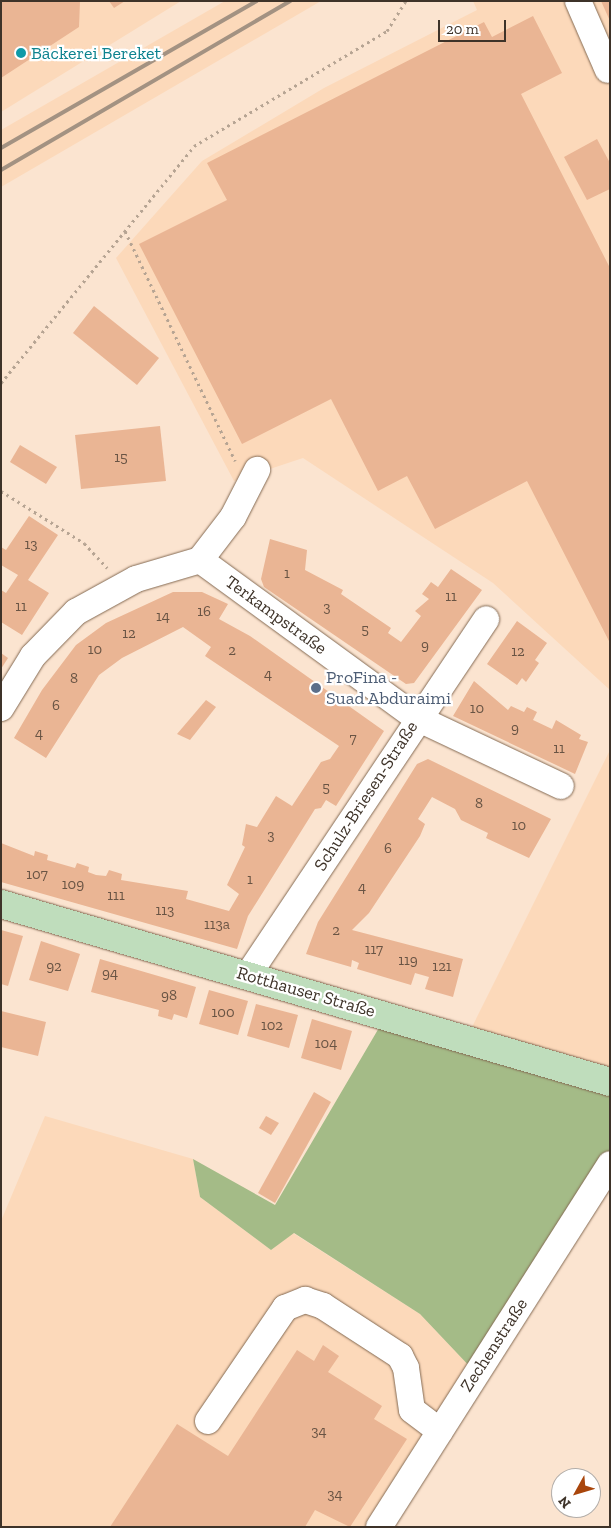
<!DOCTYPE html>
<html>
<head>
<meta charset="utf-8">
<style>
  body { margin:0 }
  #map { position:relative; width:611px; height:1528px; overflow:hidden; background:#fbe4d0; font-family:"Zilla Slab",serif }
  div>[style] { position:absolute }
  [style*='--x'] { left:calc(var(--x)*1px); top:calc(var(--y)*1px); width:calc(var(--w)*1px); rotate:calc(var(--a)*1deg) }
  .built>* { inset:0; background:#fcd9ba }
  .forest>* { inset:0; background:#a4bb87 }
  .building>* { inset:0; background:#eab594 }
  .path>* { height:3px; margin-top:-1.5px; transform-origin:0; background:repeating-linear-gradient(90deg,#b6a493 0 2.5px,transparent 0 6.5px) }
  .roads { filter:drop-shadow(0 0 1px #846a53) drop-shadow(0 0 1px #846a53) }
  .minor>* { height:26px; margin:-13px; padding:0 13px; transform-origin:13px; border-radius:13px; background:#fff }
  .major>* { height:28px; margin:-14px; padding:0 14px; transform-origin:14px; border-radius:14px; background:#bfddbc }
  .rail>* { height:4px; margin:-2px; padding:0 2px; transform-origin:2px; border-radius:2px; background:#a39282 }
  .dots>* { width:14px; height:14px; translate:-50% -50%; box-sizing:border-box; border:2px solid #fff; border-radius:50% }
  span { translate:-50% -50%; white-space:nowrap; text-align:center; line-height:1.15; -webkit-text-stroke:4.5px #fff; paint-order:stroke }
  .number-label { font-size:15px; color:#695444 }
  .number-label span { -webkit-text-stroke-width:0 }
  .culture-label { font-size:18px; color:#0d838f }
  .left { translate:0 -50%; text-align:left }
  .street-label { font-size:18px; color:#3e3329 }
  .service-label { font-size:18px; color:#4e5e75 }
  .frame { position:absolute; inset:0; border:2px solid #3e3329; pointer-events:none }
  .north { position:absolute; left:551px; top:1468px; width:50px; height:50px; box-sizing:border-box; background:#fff; border:1px solid #b2ada9; border-radius:50%; rotate:231deg; font-size:14px; font-weight:700; line-height:20px; text-align:center; color:#3e3329 }
  .north::after { content:''; display:block; margin:auto; width:18px; height:22px; background:#a9460c; clip-path:polygon(50% 0,100% 100%,50% 72%,0 100%) }
  .scale { position:absolute; left:438px; top:20px; width:68px; height:22px; box-sizing:border-box; border:2px solid #3e3329; border-top:0; padding-left:6px; font-size:15px; line-height:18px; white-space:nowrap; color:#3e3329; -webkit-text-stroke:4px #fff; paint-order:stroke }
</style>
</head>
<body>
<div id="map">
  <div class="built">
    <i style="clip-path:polygon(1px 1px,181px 1px,1px 112px)"></i>
    <i style="clip-path:polygon(225px 1px,321px 1px,1px 187px,1px 130px)"></i>
    <i style="clip-path:polygon(473px 1px,610px 1px,610px 690px,493px 583px,303px 458px,234px 481px,116px 258px,202px 161px,324px 88px,477px 10px)"></i>
    <i style="clip-path:polygon(610px 750px,610px 1077px,468px 1035px)"></i>
    <i style="clip-path:polygon(45px 1116px,193px 1159px,200px 1197px,271px 1250px,293px 1233px,420px 1314px,473px 1370px,372px 1527px,1px 1527px,1px 1221px)"></i>
  </div>
  <div class="forest">
    <i style="clip-path:polygon(383px 1021px,610px 1088px,610px 1154px,473px 1370px,420px 1314px,294px 1233px,271px 1250px,200px 1197px,193px 1159px,275px 1205px)"></i>
  </div>
  <div class="building">
    <i style="clip-path:polygon(1px 1px,80px 1px,79px 27px,1px 78px)"></i>
    <i style="clip-path:polygon(109px 1px,125px 1px,114px 8px)"></i>
    <i style="clip-path:polygon(601px 1px,610px 1px,610px 21px)"></i>
    <i style="clip-path:polygon(533px 16px,562px 73px,521px 94px,610px 268px,610px 643px,527px 481px,435px 529px,407px 476px,378px 491px,331px 399px,242px 444px,139px 244px,227px 200px,207px 163px,484px 22px,492px 37px)"></i>
    <i style="clip-path:polygon(597px 139px,610px 163px,610px 189px,587px 200px,564px 157px)"></i>
    <i style="clip-path:polygon(94px 306px,159px 358px,137px 385px,73px 333px)"></i>
    <i style="clip-path:polygon(160px 426px,166px 481px,81px 489px,75px 435px)"></i>
    <i style="clip-path:polygon(20px 445px,57px 467px,46px 484px,10px 462px)"></i>
    <i style="clip-path:polygon(29px 516px,58px 535px,28px 580px,49px 593px,22px 635px,1px 622px,1px 590px,6px 593px,18px 575px,1px 565px,1px 547px,6px 550px)"></i>
    <i style="clip-path:polygon(270px 539px,307px 550px,305px 570px,343px 590px,341px 594px,391px 628px,388px 633px,401px 642px,421px 616px,415px 611px,429px 599px,422px 594px,431px 582px,438px 587px,451px 569px,482px 590px,414px 683px,406px 684px,264px 587px,261px 579px)"></i>
    <i style="clip-path:polygon(173px 592px,202px 592px,228px 604px,219px 619px,250px 636px,384px 731px,336px 806px,326px 800px,321px 808px,315px 809px,248px 916px,237px 949px,1px 882px,1px 843px,34px 856px,35px 851px,48px 855px,47px 860px,75px 868px,77px 863px,89px 867px,88px 872px,96px 875px,106px 876px,109px 870px,122px 874px,121px 880px,188px 891px,186px 899px,229px 911px,239px 894px,227px 885px,245px 847px,242px 845px,246px 824px,257px 827px,276px 796px,292px 806px,321px 762px,330px 759px,339px 746px,205px 656px,211px 647px,183px 627px,122px 658px,99px 675px,46px 758px,14px 738px,42px 690px,76px 645px,106px 623px)"></i>
    <i style="clip-path:polygon(517px 621px,547px 643px,535px 660px,539px 663px,526px 682px,522px 678px,517px 685px,487px 664px)"></i>
    <i style="clip-path:polygon(1px 653px,8px 658px,1px 669px)"></i>
    <i style="clip-path:polygon(474px 681px,508px 710px,511px 706px,524px 712px,527px 707px,537px 712px,533px 720px,552px 729px,556px 720px,581px 735px,579px 739px,588px 742px,575px 774px,453px 716px)"></i>
    <i style="clip-path:polygon(206px 700px,216px 707px,190px 740px,177px 734px)"></i>
    <i style="clip-path:polygon(428px 759px,551px 819px,529px 858px,486px 838px,488px 833px,461px 820px,455px 809px,432px 797px,418px 819px,425px 824px,420px 836px,369px 913px,352px 930px,463px 959px,453px 997px,425px 989px,429px 977px,415px 973px,411px 985px,357px 969px,359px 963px,352px 960px,351px 967px,306px 954px,318px 922px,417px 764px)"></i>
    <i style="clip-path:polygon(1px 930px,23px 936px,8px 986px,1px 984px)"></i>
    <i style="clip-path:polygon(41px 941px,80px 954px,68px 991px,29px 980px)"></i>
    <i style="clip-path:polygon(100px 959px,196px 987px,187px 1018px,174px 1014px,172px 1020px,158px 1016px,159px 1010px,91px 992px)"></i>
    <i style="clip-path:polygon(209px 990px,248px 1001px,238px 1035px,199px 1024px)"></i>
    <i style="clip-path:polygon(256px 1004px,298px 1015px,289px 1048px,247px 1036px)"></i>
    <i style="clip-path:polygon(1px 1011px,46px 1022px,38px 1056px,1px 1047px)"></i>
    <i style="clip-path:polygon(312px 1019px,352px 1031px,341px 1070px,301px 1058px)"></i>
    <i style="clip-path:polygon(314px 1092px,331px 1102px,275px 1203px,258px 1193px)"></i>
    <i style="clip-path:polygon(266px 1116px,279px 1123px,271px 1135px,259px 1128px)"></i>
    <i style="clip-path:polygon(323px 1345px,339px 1356px,328px 1372px,382px 1406px,374px 1419px,407px 1439px,350px 1527px,315px 1510px,305px 1527px,110px 1527px,177px 1424px,228px 1456px,297px 1350px,314px 1361px)"></i>
  </div>
  <div class="path">
    <i style="--x:125;--y:231;--w:255;--a:64.4"></i>
    <i style="--x:1;--y:383;--w:306;--a:-50.8"></i>
    <i style="--x:194;--y:146;--w:225;--a:-30.8"></i>
    <i style="--x:387;--y:31;--w:36;--a:-58"></i>
    <i style="--x:1;--y:491;--w:98;--a:32.1"></i>
    <i style="--x:84;--y:543;--w:34;--a:47"></i>
  </div>
  <div class="roads">
    <div class="minor">
      <i style="--x:578;--y:1;--w:75;--a:66.5"></i>
      <i style="--x:200;--y:560;--w:268;--a:36.1"></i>
      <i style="--x:417;--y:718;--w:159;--a:25.3"></i>
      <i style="--x:1;--y:708;--w:61;--a:-58.4"></i>
      <i style="--x:33;--y:656;--w:62;--a:-45.7"></i>
      <i style="--x:76;--y:612;--w:68;--a:-28.8"></i>
      <i style="--x:136;--y:579;--w:67;--a:-16.5"></i>
      <i style="--x:200;--y:560;--w:54;--a:-52.5"></i>
      <i style="--x:233;--y:517;--w:53;--a:-62.9"></i>
      <i style="--x:248;--y:975;--w:428;--a:-56.2"></i>
      <i style="--x:208;--y:1421;--w:137;--a:-55.7"></i>
      <i style="--x:285;--y:1308;--w:22;--a:-22"></i>
      <i style="--x:305;--y:1300;--w:19;--a:18"></i>
      <i style="--x:323;--y:1306;--w:92;--a:33"></i>
      <i style="--x:400;--y:1356;--w:13;--a:63"></i>
      <i style="--x:406;--y:1368;--w:42;--a:81.9"></i>
      <i style="--x:412;--y:1410;--w:35;--a:37"></i>
      <i style="--x:379;--y:1527;--w:430;--a:-57.5"></i>
    </div>
    <div class="major">
      <i style="--x:1;--y:904;--w:634;--a:16.29"></i>
    </div>
  </div>
  <div class="rail">
    <i style="--x:1;--y:148;--w:295;--a:-29.9"></i>
    <i style="--x:1;--y:170;--w:335;--a:-30.3"></i>
  </div>
  <div class="dots">
    <i style="left:21px;top:53px;background:#0f9aa8"></i>
    <i style="left:316px;top:688px;background:#5c6f8a"></i>
  </div>
  <div class="number-label">
    <span style="left:121px;top:458px">15</span>
    <span style="left:31px;top:545px">13</span>
    <span style="left:287px;top:574px">1</span>
    <span style="left:451px;top:597px">11</span>
    <span style="left:21px;top:607px">11</span>
    <span style="left:327px;top:608px">3</span>
    <span style="left:204px;top:612px">16</span>
    <span style="left:163px;top:617px">14</span>
    <span style="left:365px;top:630px">5</span>
    <span style="left:129px;top:634px">12</span>
    <span style="left:425px;top:646px">9</span>
    <span style="left:95px;top:650px">10</span>
    <span style="left:232px;top:651px">2</span>
    <span style="left:518px;top:652px">12</span>
    <span style="left:268px;top:675px">4</span>
    <span style="left:74px;top:679px">8</span>
    <span style="left:56px;top:706px">6</span>
    <span style="left:477px;top:709px">10</span>
    <span style="left:515px;top:729px">9</span>
    <span style="left:39px;top:734px">4</span>
    <span style="left:353px;top:739px">7</span>
    <span style="left:559px;top:749px">11</span>
    <span style="left:326px;top:788px">5</span>
    <span style="left:479px;top:804px">8</span>
    <span style="left:519px;top:826px">10</span>
    <span style="left:271px;top:836px">3</span>
    <span style="left:388px;top:849px">6</span>
    <span style="left:37px;top:875px">107</span>
    <span style="left:250px;top:880px">1</span>
    <span style="left:73px;top:885px">109</span>
    <span style="left:362px;top:888px">4</span>
    <span style="left:116px;top:896px">111</span>
    <span style="left:165px;top:911px">113</span>
    <span style="left:217px;top:925px">113a</span>
    <span style="left:336px;top:931px">2</span>
    <span style="left:374px;top:950px">117</span>
    <span style="left:408px;top:961px">119</span>
    <span style="left:54px;top:967px">92</span>
    <span style="left:442px;top:967px">121</span>
    <span style="left:110px;top:974px">94</span>
    <span style="left:169px;top:996px">98</span>
    <span style="left:223px;top:1013px">100</span>
    <span style="left:272px;top:1026px">102</span>
    <span style="left:326px;top:1044px">104</span>
    <span style="left:319px;top:1432px">34</span>
    <span style="left:335px;top:1495px">34</span>
  </div>
  <div class="culture-label">
    <span class="left" style="left:31px;top:53px">Bäckerei Bereket</span>
  </div>
  <div class="street-label">
    <span style="left:276px;top:615px;rotate:36deg">Terkampstraße</span>
    <span style="left:366px;top:796px;rotate:-57deg">Schulz-Briesen-Straße</span>
    <span style="left:306px;top:992px;rotate:16deg">Rotthauser Straße</span>
    <span style="left:494px;top:1345px;rotate:-57deg">Zechenstraße</span>
  </div>
  <div class="service-label">
    <span class="left" style="left:326px;top:688px">ProFina -<br>Suad Abduraimi</span>
  </div>
  <div class="frame"></div>
  <div class="north">N</div>
  <div class="scale">20 m</div>
</div>
</body>
</html>
